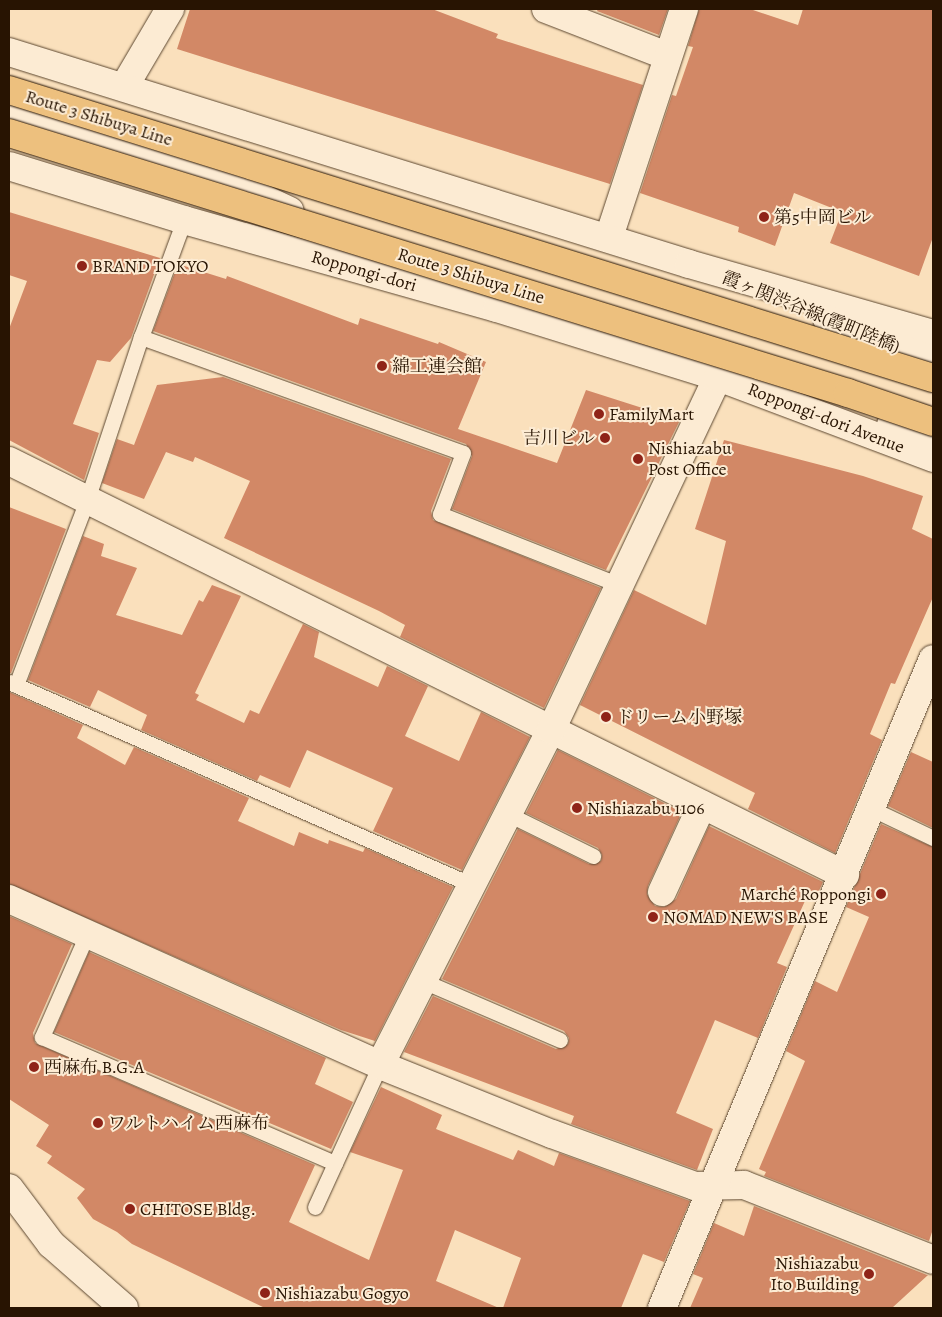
<!DOCTYPE html>
<html>
<head>
<meta charset="utf-8">
<style>
  body { margin:0 }
  #map { position:relative; width:942px; height:1317px; overflow:hidden; background:#fae0bc; font-family:Alegreya,"Noto Serif JP",serif }
  div>[style] { position:absolute }
  [style*='--x'] { left:calc(var(--x)*1px); top:calc(var(--y)*1px); width:calc(var(--w)*1px); rotate:calc(var(--a)*1deg) }
  .building>* { inset:0; background:#d28866 }
  .roads { filter:drop-shadow(0 0 1px #5c4730) drop-shadow(0 0 1px #5c4730) }
  .lane>* { height:15px; margin:-7.5px; padding:0 7.5px; transform-origin:7.5px; border-radius:7.5px; background:#fcebd3 }
  .street>* { height:28px; margin:-14px; padding:0 14px; transform-origin:14px; border-radius:14px; background:#fcebd3 }
  .secondary>* { height:28px; margin:-14px; padding:0 14px; transform-origin:14px; border-radius:14px; background:#fcebd3 }
  .bridges { filter:drop-shadow(0 0 1px #281402) drop-shadow(0 0 1px #281402) }
  .highway-bridge>* { height:28px; margin:-14px; padding:0 14px; transform-origin:14px; border-radius:14px; background:#edc07e }
  .dots>* { width:14px; height:14px; translate:-50% -50%; box-sizing:border-box; border:2px solid #fcebd3; border-radius:50% }
  span { translate:-50% -50%; white-space:nowrap; text-align:center; line-height:1.15; -webkit-text-stroke:4px #fcebd3; paint-order:stroke }
  .street-label { font-size:18px; color:#281402 }
  .poi-label { font-size:18px; color:#281402 }
  .left { translate:0 -50%; text-align:left }
  .right { translate:-100% -50%; text-align:right }
  .frame { position:absolute; inset:0; border:10px solid #281402; pointer-events:none }
</style>
</head>
<body>
<div id="map">
  <div class="building">
    <i style="clip-path:polygon(190px 9px,432px 9px,498px 34px,496px 38px,643px 85px,610px 184px,177px 49px)"></i>
    <i style="clip-path:polygon(598px 9px,668px 9px,659px 35px,597px 11px)"></i>
    <i style="clip-path:polygon(699px 9px,750px 9px,798px 25px,803px 9px,933px 9px,933px 237px,919px 276px,830px 243px,842px 212px,794px 193px,775px 246px,738px 232px,739px 227px,640px 193px,672px 95px,676px 96px,693px 47px,688px 46px)"></i>
    <i style="clip-path:polygon(9px 212px,160px 258px,131px 338px,110px 362px,97px 360px,73px 424px,99px 433px,84px 480px,9px 440px,9px 329px,27px 281px,9px 275px)"></i>
    <i style="clip-path:polygon(178px 264px,226px 279px,227px 276px,358px 325px,360px 318px,438px 344px,439px 342px,486px 362px,458px 429px,557px 463px,586px 390px,680px 420px,606px 570px,452px 509px,472px 456px,466px 444px,153px 331px)"></i>
    <i style="clip-path:polygon(223px 377px,451px 459px,431px 511px,433px 520px,601px 588px,544px 708px,400px 637px,405px 625px,379px 611px,224px 538px,250px 481px,195px 457px,193px 462px,166px 452px,144px 499px,102px 483px,117px 439px,134px 445px,157px 385px)"></i>
    <i style="clip-path:polygon(724px 440px,863px 476px,923px 496px,912px 529px,933px 539px,933px 597px,895px 684px,891px 683px,870px 734px,882px 740px,835px 853px,748px 809px,755px 793px,580px 705px,634px 590px,706px 625px,726px 541px,695px 529px)"></i>
    <i style="clip-path:polygon(9px 507px,66px 529px,11px 673px,9px 673px)"></i>
    <i style="clip-path:polygon(83px 536px,104px 544px,101px 556px,137px 568px,116px 615px,182px 635px,199px 600px,203px 602px,212px 585px,241px 596px,195px 693px,199px 695px,196px 700px,244px 723px,250px 710px,259px 714px,303px 624px,319px 632px,314px 657px,378px 687px,387px 666px,428px 686px,405px 736px,459px 761px,481px 712px,530px 737px,462px 870px,373px 831px,393px 788px,307px 750px,290px 788px,260px 775px,257px 781px,141px 730px,147px 715px,98px 690px,90px 707px,28px 680px)"></i>
    <i style="clip-path:polygon(9px 692px,83px 725px,77px 738px,125px 765px,134px 747px,249px 798px,238px 821px,294px 846px,299px 832px,328px 844px,329px 840px,363px 852px,365px 848px,453px 887px,375px 1041px,341px 1030px,9px 884px)"></i>
    <i style="clip-path:polygon(558px 750px,682px 812px,648px 886px,647px 894px,655px 906px,664px 907px,676px 899px,709px 826px,823px 882px,817px 895px,809px 892px,777px 963px,787px 967px,758px 1038px,715px 1020px,676px 1113px,713px 1129px,697px 1170px,571px 1124px,574px 1116px,404px 1052px,433px 996px,556px 1049px,568px 1044px,569px 1038px,564px 1031px,442px 979px,518px 829px,589px 864px,601px 861px,602px 855px,598px 848px,526px 813px)"></i>
    <i style="clip-path:polygon(911px 752px,933px 762px,933px 828px,888px 806px)"></i>
    <i style="clip-path:polygon(881px 824px,933px 847px,933px 1229px,929px 1241px,764px 1176px,766px 1172px,759px 1169px,805px 1061px,786px 1051px,815px 981px,837px 992px,869px 917px,846px 907px)"></i>
    <i style="clip-path:polygon(9px 916px,72px 944px,33px 1033px,35px 1043px,315px 1165px,289px 1222px,369px 1260px,403px 1170px,350px 1152px,381px 1087px,442px 1115px,436px 1129px,513px 1160px,518px 1150px,554px 1166px,559px 1153px,690px 1201px,664px 1262px,643px 1254px,621px 1308px,503px 1308px,521px 1258px,455px 1230px,436px 1281px,499px 1308px,265px 1308px,132px 1244px,117px 1232px,93px 1219px,77px 1198px,85px 1189px,47px 1163px,52px 1156px,36px 1146px,49px 1125px,9px 1099px)"></i>
    <i style="clip-path:polygon(89px 952px,326px 1058px,315px 1084px,353px 1102px,331px 1149px,54px 1032px)"></i>
    <i style="clip-path:polygon(754px 1206px,927px 1275px,928px 1275px,892px 1308px,690px 1308px,703px 1278px,693px 1274px,714px 1223px,744px 1236px)"></i>
  </div>
  <div class="roads">
    <div class="lane">
      <i style="--x:141;--y:337;--w:125;--a:-69.8"></i>
      <i style="--x:9;--y:682;--w:506;--a:23.67"></i>
      <i style="--x:16;--y:685;--w:198;--a:-69"></i>
      <i style="--x:87;--y:500;--w:172;--a:-71.7"></i>
      <i style="--x:141;--y:337;--w:342;--a:19.8"></i>
      <i style="--x:463;--y:453;--w:65;--a:110.7"></i>
      <i style="--x:440;--y:514;--w:193;--a:21.6"></i>
      <i style="--x:872;--y:809;--w:68;--a:25.4"></i>
      <i style="--x:508;--y:814;--w:95;--a:26.3"></i>
      <i style="--x:88;--y:932;--w:115;--a:113.7"></i>
      <i style="--x:42;--y:1037;--w:319;--a:23.3"></i>
      <i style="--x:423;--y:981;--w:149;--a:23.3"></i>
      <i style="--x:315;--y:1207;--w:156;--a:-65.4"></i>
    </div>
    <div class="street">
      <i style="--x:546;--y:9;--w:130;--a:21.2"></i>
      <i style="--x:124;--y:87;--w:91;--a:-59.5"></i>
      <i style="--x:609;--y:237;--w:240;--a:-71.8"></i>
      <i style="--x:9;--y:461;--w:933;--a:26.35"></i>
      <i style="--x:662;--y:892;--w:96;--a:-65.3"></i>
      <i style="--x:9;--y:899;--w:406;--a:24.1"></i>
      <i style="--x:380;--y:1065;--w:185;--a:21.9"></i>
      <i style="--x:552;--y:1134;--w:152;--a:20"></i>
      <i style="--x:695;--y:1186;--w:49;--a:-1.2"></i>
      <i style="--x:744;--y:1185;--w:203;--a:21.6"></i>
      <i style="--x:380;--y:1065;--w:376;--a:-63"></i>
      <i style="--x:551;--y:730;--w:391;--a:-64.7"></i>
      <i style="--x:662;--y:1308;--w:703;--a:-67.34"></i>
    </div>
    <div class="secondary">
      <i style="--x:9;--y:52;--w:712;--a:17.32"></i>
      <i style="--x:689;--y:264;--w:254;--a:16"></i>
      <i style="--x:9;--y:111;--w:201;--a:16.8"></i>
      <i style="--x:201;--y:169;--w:98;--a:25.3"></i>
      <i style="--x:9;--y:166;--w:183;--a:17.1"></i>
      <i style="--x:184;--y:220;--w:325;--a:15.7"></i>
      <i style="--x:497;--y:308;--w:232;--a:17.3"></i>
      <i style="--x:718;--y:377;--w:230;--a:20.6"></i>
      <i style="--x:827;--y:319;--w:114;--a:21.6"></i>
      <i style="--x:891;--y:425;--w:44;--a:15.9"></i>
      <i style="--x:9;--y:1188;--w:70;--a:53.1"></i>
      <i style="--x:51;--y:1244;--w:97;--a:41.2"></i>
    </div>
  </div>
  <div class="bridges">
    <div class="highway-bridge">
      <i style="--x:9;--y:90;--w:968;--a:17.31"></i>
      <i style="--x:9;--y:133;--w:878;--a:17.22"></i>
      <i style="--x:848;--y:393;--w:90;--a:18.8"></i>
    </div>
  </div>
  <div class="dots">
    <i style="left:764px;top:217px;background:#8f2418"></i>
    <i style="left:82px;top:266px;background:#8f2418"></i>
    <i style="left:382px;top:366px;background:#8f2418"></i>
    <i style="left:599px;top:414px;background:#8f2418"></i>
    <i style="left:605px;top:438px;background:#8f2418"></i>
    <i style="left:638px;top:459px;background:#8f2418"></i>
    <i style="left:606px;top:717px;background:#8f2418"></i>
    <i style="left:577px;top:808px;background:#8f2418"></i>
    <i style="left:881px;top:894px;background:#8f2418"></i>
    <i style="left:653px;top:917px;background:#8f2418"></i>
    <i style="left:34px;top:1067px;background:#8f2418"></i>
    <i style="left:98px;top:1123px;background:#8f2418"></i>
    <i style="left:130px;top:1209px;background:#8f2418"></i>
    <i style="left:869px;top:1274px;background:#8f2418"></i>
    <i style="left:265px;top:1293px;background:#8f2418"></i>
  </div>
  <div class="street-label">
    <span style="left:99px;top:118px;rotate:17deg">Route 3 Shibuya Line</span>
    <span style="left:364px;top:271px;rotate:16deg">Roppongi-dori</span>
    <span style="left:471px;top:276px;rotate:17deg">Route 3 Shibuya Line</span>
    <span style="left:811px;top:312px;rotate:22deg">霞ヶ関渋谷線(霞町陸橋)</span>
    <span style="left:826px;top:418px;rotate:21deg">Roppongi-dori Avenue</span>
  </div>
  <div class="poi-label">
    <span class="left" style="left:774px;top:217px">第5中岡ビル</span>
    <span class="left" style="left:92px;top:266px">BRAND TOKYO</span>
    <span class="left" style="left:392px;top:366px">綿工連会館</span>
    <span class="left" style="left:609px;top:414px">FamilyMart</span>
    <span class="right" style="left:595px;top:438px">吉川ビル</span>
    <span class="left" style="left:648px;top:459px">Nishiazabu<br>Post Office</span>
    <span class="left" style="left:616px;top:717px">ドリーム小野塚</span>
    <span class="left" style="left:587px;top:808px">Nishiazabu 1106</span>
    <span class="right" style="left:871px;top:894px">Marché Roppongi</span>
    <span class="left" style="left:663px;top:917px">NOMAD NEW'S BASE</span>
    <span class="left" style="left:44px;top:1067px">西麻布 B.G.A</span>
    <span class="left" style="left:108px;top:1123px">ワルトハイム西麻布</span>
    <span class="left" style="left:140px;top:1209px">CHITOSE Bldg.</span>
    <span class="right" style="left:859px;top:1274px">Nishiazabu<br>Ito Building</span>
    <span class="left" style="left:275px;top:1293px">Nishiazabu Gogyo</span>
  </div>
  <div class="frame"></div>
</div>
</body>
</html>
